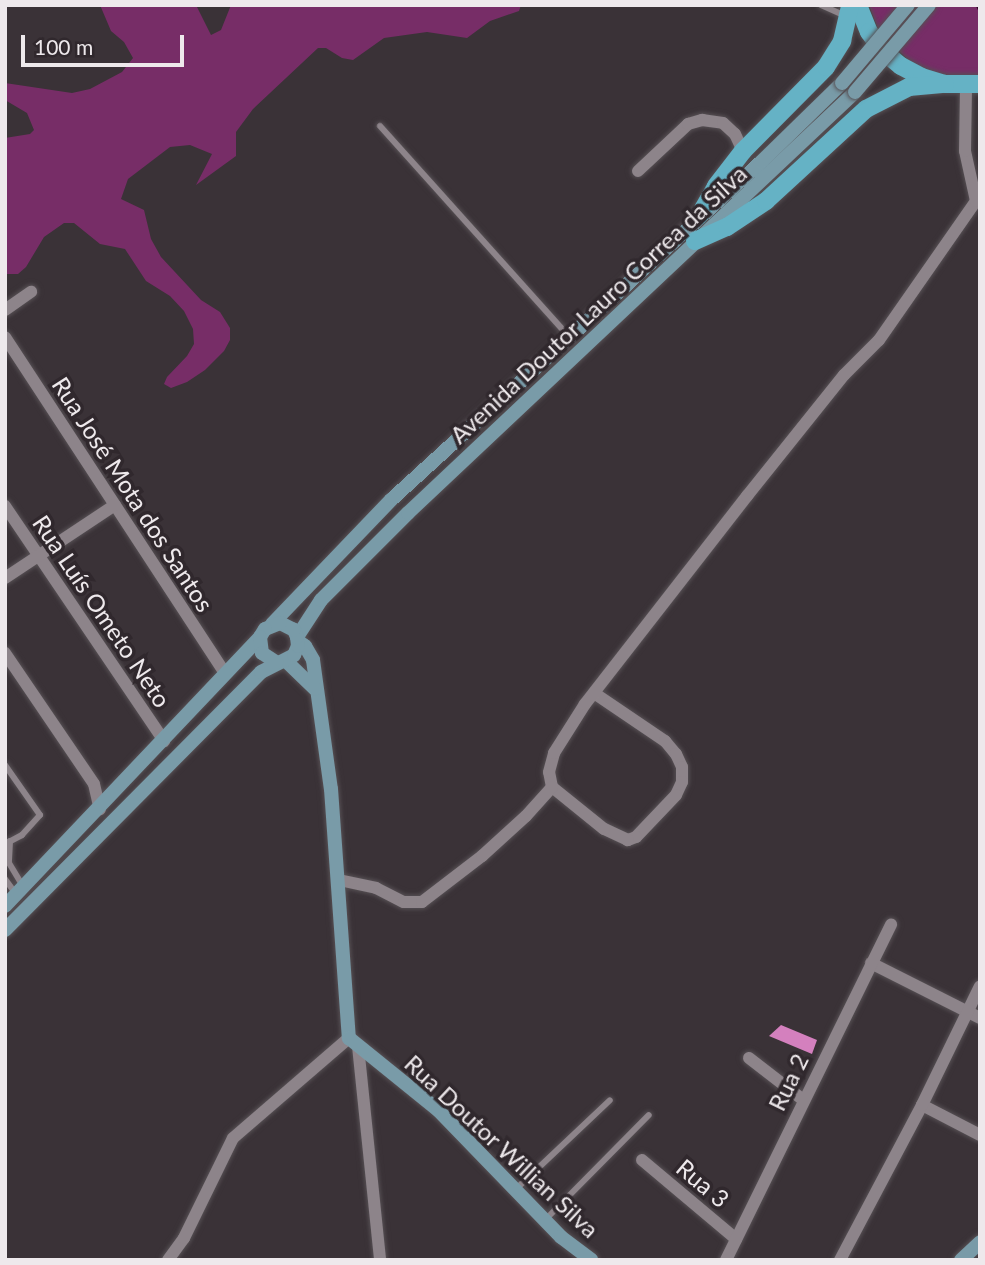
<!DOCTYPE html>
<html>
<head>
<meta charset="utf-8">
<style>
  body { margin:0 }
  #map { position:relative; width:985px; height:1265px; overflow:hidden; background:#3a3237; font-family:Lato,sans-serif }
  div>[style] { position:absolute }
  [style*='--x'] { left:calc(var(--x)*1px); top:calc(var(--y)*1px); width:calc(var(--w)*1px); rotate:calc(var(--a)*1deg) }
  .green>* { inset:0; background:#772d67 }
  .stream>* { height:3.5px; margin:-1.75px; padding:0 1.75px; transform-origin:1.75px; border-radius:1.75px; background:#2c0524 }
  .building>* { inset:0; background:#d480be }
  .roads { filter:drop-shadow(0 0 2px #565054) drop-shadow(0 0 2px #565054) }
  .lane>* { height:6px; margin:-3px; padding:0 3px; transform-origin:3px; border-radius:3px; background:#8d848a }
  .street>* { height:12px; margin:-6px; padding:0 6px; transform-origin:6px; border-radius:6px; background:#8d848a }
  .secondary>* { height:14px; margin:-7px; padding:0 7px; transform-origin:7px; border-radius:7px; background:#799ba8 }
  .primary>* { height:18px; margin:-9px; padding:0 9px; transform-origin:9px; border-radius:9px; background:#65b2c5 }
  .bridges { filter:drop-shadow(0 0 2px #565054) drop-shadow(0 0 2px #565054) }
  .secondary-bridge>* { height:14px; margin:-7px; padding:0 7px; transform-origin:7px; border-radius:7px; background:#799ba8 }
  span { translate:-50% -50%; white-space:nowrap; text-align:center; line-height:1.15; -webkit-text-stroke:7px #30282d; paint-order:stroke }
  .street-label { font-size:24px; color:#eee9ec }
  .frame { position:absolute; inset:0; border:7px solid #eee9ec; pointer-events:none }
  .scale { position:absolute; left:21px; top:35px; width:163px; height:32px; box-sizing:border-box; border:4px solid #eee9ec; border-top:0; padding-left:9px; font-size:21px; line-height:24px; white-space:nowrap; color:#eee9ec; -webkit-text-stroke:5px #30282d; paint-order:stroke }
</style>
</head>
<body>
<div id="map">
  <div class="green">
    <i style="clip-path:polygon(100px 5px,196px 5px,211px 35px,221px 30px,231px 5px,521px 5px,519px 11px,490px 21px,467px 38px,427px 32px,384px 38px,353px 60px,342px 58px,326px 48px,318px 48px,253px 109px,236px 132px,236px 156px,196px 185px,212px 154px,190px 145px,170px 147px,128px 179px,121px 199px,144px 210px,151px 239px,161px 257px,201px 300px,220px 312px,230px 328px,230px 340px,224px 351px,205px 370px,187px 382px,171px 388px,164px 384px,167px 377px,187px 356px,194px 344px,193px 329px,184px 311px,170px 296px,146px 281px,125px 249px,100px 244px,74px 223px,64px 223px,44px 237px,26px 267px,18px 274px,5px 274px,5px 138px,30px 134px,34px 130px,27px 113px,5px 100px,5px 83px,72px 93px,90px 89px,122px 72px,133px 58px,124px 42px,111px 31px)"></i>
    <i style="clip-path:polygon(869px 5px,980px 5px,980px 76px,948px 76px,923px 69px,907px 59px,878px 29px)"></i>
  </div>
  <div class="stream">
    <i style="--x:978;--y:5;--w:4;--a:63"></i>
  </div>
  <div class="building">
    <i style="clip-path:polygon(781px 1025px,817px 1040px,812px 1054px,769px 1036px)"></i>
  </div>
  <div class="roads">
    <div class="lane">
      <i style="--x:821;--y:5;--w:27;--a:24"></i>
      <i style="--x:380;--y:126;--w:283;--a:48.1"></i>
      <i style="--x:5;--y:765;--w:61;--a:55"></i>
      <i style="--x:40;--y:815;--w:27;--a:132"></i>
      <i style="--x:22;--y:835;--w:19;--a:152"></i>
      <i style="--x:10;--y:841;--w:22;--a:93"></i>
      <i style="--x:9;--y:863;--w:27;--a:59"></i>
      <i style="--x:5;--y:879;--w:19;--a:54"></i>
      <i style="--x:516;--y:1189;--w:129;--a:-43.4"></i>
      <i style="--x:546;--y:1219;--w:146;--a:-45.3"></i>
    </div>
    <div class="street">
      <i style="--x:638;--y:171;--w:69;--a:-43.2"></i>
      <i style="--x:688;--y:124;--w:15;--a:-16"></i>
      <i style="--x:702;--y:120;--w:21;--a:8"></i>
      <i style="--x:723;--y:123;--w:16;--a:43"></i>
      <i style="--x:735;--y:134;--w:19;--a:65"></i>
      <i style="--x:5;--y:310;--w:32;--a:-35"></i>
      <i style="--x:5;--y:337;--w:402;--a:56.8"></i>
      <i style="--x:5;--y:506;--w:284;--a:55.9"></i>
      <i style="--x:5;--y:578;--w:132;--a:-33.6"></i>
      <i style="--x:5;--y:653;--w:158;--a:55.8"></i>
      <i style="--x:94;--y:784;--w:26;--a:77"></i>
      <i style="--x:594;--y:693;--w:86;--a:34.1"></i>
      <i style="--x:665;--y:741;--w:17;--a:50"></i>
      <i style="--x:676;--y:754;--w:14;--a:65"></i>
      <i style="--x:682;--y:767;--w:15;--a:90"></i>
      <i style="--x:682;--y:782;--w:14;--a:115"></i>
      <i style="--x:676;--y:795;--w:58;--a:133.6"></i>
      <i style="--x:636;--y:837;--w:9;--a:159"></i>
      <i style="--x:628;--y:840;--w:26;--a:-155"></i>
      <i style="--x:604;--y:829;--w:67;--a:-141.1"></i>
      <i style="--x:552;--y:787;--w:15;--a:-101"></i>
      <i style="--x:549;--y:772;--w:20;--a:-75"></i>
      <i style="--x:554;--y:753;--w:58;--a:-57.7"></i>
      <i style="--x:585;--y:704;--w:264;--a:-52.1"></i>
      <i style="--x:747;--y:496;--w:155;--a:-51.3"></i>
      <i style="--x:844;--y:375;--w:49;--a:-45"></i>
      <i style="--x:879;--y:340;--w:169;--a:-55.1"></i>
      <i style="--x:976;--y:201;--w:51;--a:-102.4"></i>
      <i style="--x:965;--y:151;--w:65;--a:-89.1"></i>
      <i style="--x:339;--y:880;--w:38;--a:12"></i>
      <i style="--x:376;--y:888;--w:31;--a:27"></i>
      <i style="--x:404;--y:902;--w:18;--a:0"></i>
      <i style="--x:422;--y:902;--w:76;--a:-37.5"></i>
      <i style="--x:482;--y:856;--w:59;--a:-42.3"></i>
      <i style="--x:526;--y:816;--w:39;--a:-48"></i>
      <i style="--x:871;--y:963;--w:122;--a:26.8"></i>
      <i style="--x:358;--y:1046;--w:215;--a:84.1"></i>
      <i style="--x:749;--y:1058;--w:67;--a:37.7"></i>
      <i style="--x:922;--y:1105;--w:65;--a:27.3"></i>
      <i style="--x:642;--y:1160;--w:123;--a:40"></i>
      <i style="--x:168;--y:1260;--w:27;--a:-54"></i>
      <i style="--x:184;--y:1238;--w:111;--a:-63.9"></i>
      <i style="--x:233;--y:1138;--w:153;--a:-40.8"></i>
      <i style="--x:726;--y:1260;--w:374;--a:-63.8"></i>
      <i style="--x:840;--y:1260;--w:175;--a:-62.1"></i>
      <i style="--x:922;--y:1105;--w:132;--a:-64"></i>
    </div>
    <div class="secondary">
      <i style="--x:272;--y:624;--w:173;--a:-46.2"></i>
      <i style="--x:392;--y:499;--w:500;--a:-42.4"></i>
      <i style="--x:761;--y:162;--w:113;--a:-44.3"></i>
      <i style="--x:297;--y:637;--w:44;--a:-57"></i>
      <i style="--x:321;--y:600;--w:123;--a:-45"></i>
      <i style="--x:408;--y:513;--w:614;--a:-43.28"></i>
      <i style="--x:298;--y:641;--w:9;--a:36"></i>
      <i style="--x:305;--y:646;--w:16;--a:60"></i>
      <i style="--x:313;--y:660;--w:130;--a:82.1"></i>
      <i style="--x:331;--y:789;--w:250;--a:85.9"></i>
      <i style="--x:349;--y:1038;--w:114;--a:39"></i>
      <i style="--x:438;--y:1110;--w:177;--a:45.9"></i>
      <i style="--x:561;--y:1237;--w:38;--a:37"></i>
      <i style="--x:286;--y:661;--w:40;--a:44"></i>
      <i style="--x:5;--y:906;--w:371;--a:-46.5"></i>
      <i style="--x:5;--y:930;--w:363;--a:-45.2"></i>
      <i style="--x:261;--y:672;--w:37;--a:-27"></i>
      <i style="--x:294;--y:655;--w:10;--a:-66"></i>
      <i style="--x:298;--y:646;--w:9;--a:-96"></i>
      <i style="--x:297;--y:637;--w:8;--a:-113"></i>
      <i style="--x:294;--y:630;--w:16;--a:-153"></i>
      <i style="--x:280;--y:623;--w:16;--a:158"></i>
      <i style="--x:265;--y:629;--w:9;--a:122"></i>
      <i style="--x:260;--y:637;--w:16;--a:83"></i>
      <i style="--x:262;--y:653;--w:17;--a:33"></i>
      <i style="--x:961;--y:1260;--w:26;--a:-43"></i>
    </div>
    <div class="primary">
      <i style="--x:858;--y:5;--w:29;--a:68"></i>
      <i style="--x:869;--y:32;--w:24;--a:54"></i>
      <i style="--x:883;--y:51;--w:23;--a:40"></i>
      <i style="--x:901;--y:66;--w:24;--a:28"></i>
      <i style="--x:922;--y:77;--w:24;--a:17"></i>
      <i style="--x:945;--y:84;--w:35;--a:0"></i>
      <i style="--x:699;--y:216;--w:34;--a:-60"></i>
      <i style="--x:716;--y:186;--w:44;--a:-52.4"></i>
      <i style="--x:743;--y:151;--w:118;--a:-45.3"></i>
      <i style="--x:826;--y:67;--w:31;--a:-58"></i>
      <i style="--x:842;--y:41;--w:37;--a:-77"></i>
      <i style="--x:695;--y:241;--w:35;--a:-24"></i>
      <i style="--x:727;--y:227;--w:47;--a:-33.7"></i>
      <i style="--x:766;--y:201;--w:136;--a:-42.6"></i>
      <i style="--x:866;--y:109;--w:48;--a:-27.1"></i>
      <i style="--x:909;--y:87;--w:36;--a:-5"></i>
    </div>
  </div>
  <div class="bridges">
    <div class="secondary-bridge">
      <i style="--x:842;--y:83;--w:102;--a:-49.8"></i>
      <i style="--x:855;--y:92;--w:114;--a:-49.6"></i>
    </div>
  </div>
  <div class="street-label">
    <span style="left:598px;top:304px;rotate:-43deg">Avenida Doutor Lauro Correa da Silva</span>
    <span style="left:133px;top:494px;rotate:57deg">Rua José Mota dos Santos</span>
    <span style="left:102px;top:611px;rotate:56deg">Rua Luís Ometo Neto</span>
    <span style="left:788px;top:1082px;rotate:-64deg">Rua 2</span>
    <span style="left:502px;top:1146px;rotate:43deg">Rua Doutor Willian Silva</span>
    <span style="left:703px;top:1183px;rotate:40deg">Rua 3</span>
  </div>
  <div class="frame"></div>
  <div class="scale">100 m</div>
</div>
</body>
</html>
